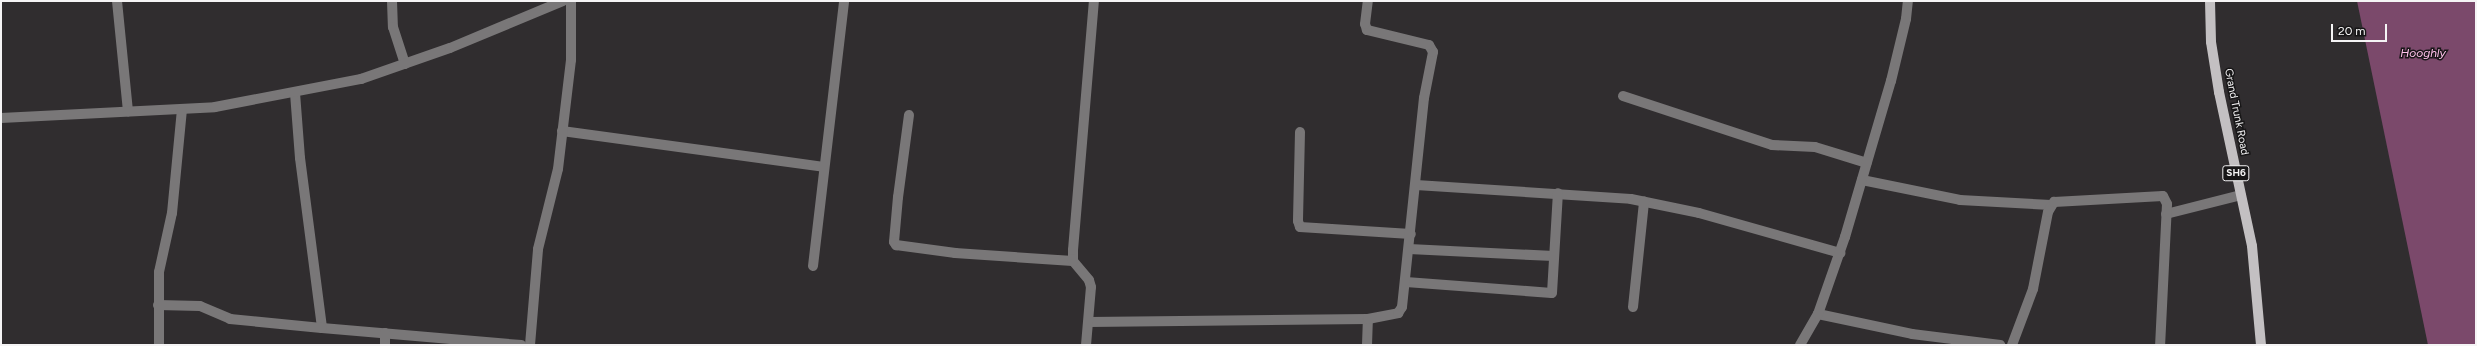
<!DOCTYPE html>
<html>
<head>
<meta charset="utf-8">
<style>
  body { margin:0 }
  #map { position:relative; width:2477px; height:346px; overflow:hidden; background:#302d2f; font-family:Figtree,sans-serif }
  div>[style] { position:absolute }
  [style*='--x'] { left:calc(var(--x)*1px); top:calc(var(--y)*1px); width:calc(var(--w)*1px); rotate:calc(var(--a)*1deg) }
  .water>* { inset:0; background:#7b496b }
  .minor>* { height:10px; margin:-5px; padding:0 5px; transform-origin:5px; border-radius:5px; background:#797778 }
  .major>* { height:10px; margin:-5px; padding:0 5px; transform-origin:5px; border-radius:5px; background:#c3c0c2 }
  span { translate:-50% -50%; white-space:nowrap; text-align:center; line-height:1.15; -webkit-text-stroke:3px #171617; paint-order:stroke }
  .shield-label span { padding:1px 3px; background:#171617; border:1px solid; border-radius:3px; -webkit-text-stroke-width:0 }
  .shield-label { font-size:10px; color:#f5f4f5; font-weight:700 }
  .street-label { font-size:11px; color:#f5f4f5 }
  .water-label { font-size:12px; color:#ffc0ea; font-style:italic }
  .frame { position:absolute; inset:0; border:2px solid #f5f4f5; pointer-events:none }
  .scale { position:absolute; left:2331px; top:24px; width:56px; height:18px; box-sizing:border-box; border:2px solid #f5f4f5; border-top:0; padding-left:5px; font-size:12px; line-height:14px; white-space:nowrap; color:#f5f4f5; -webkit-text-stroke:3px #171617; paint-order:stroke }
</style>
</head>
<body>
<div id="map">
  <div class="water">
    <i style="clip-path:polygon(2357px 1px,2476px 1px,2476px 345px,2428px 345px)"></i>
  </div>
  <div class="minor">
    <i style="--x:117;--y:1;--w:111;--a:84.3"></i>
    <i style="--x:392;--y:1;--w:26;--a:88"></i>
    <i style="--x:393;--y:27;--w:39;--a:72"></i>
    <i style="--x:295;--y:93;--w:65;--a:85.6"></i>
    <i style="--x:300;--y:158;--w:171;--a:82.6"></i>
    <i style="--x:322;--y:328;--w:200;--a:4.9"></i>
    <i style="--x:1623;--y:96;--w:157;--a:18.2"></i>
    <i style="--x:1772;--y:145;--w:43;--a:2.7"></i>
    <i style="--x:1815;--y:147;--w:54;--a:17.1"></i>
    <i style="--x:909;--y:115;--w:83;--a:97.6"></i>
    <i style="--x:898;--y:197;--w:45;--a:95.1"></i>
    <i style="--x:894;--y:242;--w:4;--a:56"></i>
    <i style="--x:896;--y:245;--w:60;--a:7.7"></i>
    <i style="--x:955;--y:253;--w:118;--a:3.9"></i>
    <i style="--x:1;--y:118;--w:214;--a:-2.9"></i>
    <i style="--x:215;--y:107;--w:149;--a:-10.9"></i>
    <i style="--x:361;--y:79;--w:94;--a:-19.2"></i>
    <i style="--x:450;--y:48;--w:122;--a:-22.6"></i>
    <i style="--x:562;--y:131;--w:264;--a:7.8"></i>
    <i style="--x:1300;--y:132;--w:89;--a:91.3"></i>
    <i style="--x:1298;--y:221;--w:6;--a:72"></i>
    <i style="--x:1300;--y:227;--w:111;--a:3.6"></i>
    <i style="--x:1862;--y:180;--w:100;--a:11.5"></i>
    <i style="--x:1960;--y:200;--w:91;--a:3.1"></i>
    <i style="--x:1416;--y:185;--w:215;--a:3.7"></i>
    <i style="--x:1631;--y:199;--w:69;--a:11.6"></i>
    <i style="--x:1699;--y:213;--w:147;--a:15.8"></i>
    <i style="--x:2166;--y:214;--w:77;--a:-14.2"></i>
    <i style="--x:1409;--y:249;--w:145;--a:2.8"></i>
    <i style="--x:813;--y:266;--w:267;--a:-83.3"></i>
    <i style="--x:1406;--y:282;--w:146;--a:4.3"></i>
    <i style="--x:1552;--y:293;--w:100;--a:-86.6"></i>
    <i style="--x:158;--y:305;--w:42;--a:1.4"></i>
    <i style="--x:200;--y:306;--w:33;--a:23"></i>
    <i style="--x:230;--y:319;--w:92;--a:5.6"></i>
    <i style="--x:1633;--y:307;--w:106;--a:-84"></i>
    <i style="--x:1818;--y:314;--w:96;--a:12"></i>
    <i style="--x:1912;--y:334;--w:89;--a:7.1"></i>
    <i style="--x:1089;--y:322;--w:279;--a:-0.6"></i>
    <i style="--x:159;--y:345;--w:73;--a:-90"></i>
    <i style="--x:159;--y:272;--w:60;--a:-77.6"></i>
    <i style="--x:172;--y:213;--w:103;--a:-84.5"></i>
    <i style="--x:385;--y:345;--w:12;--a:-90"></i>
    <i style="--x:530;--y:345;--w:96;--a:-85.2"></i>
    <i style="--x:538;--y:249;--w:82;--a:-76"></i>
    <i style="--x:558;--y:169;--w:110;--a:-83.2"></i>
    <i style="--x:571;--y:60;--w:59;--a:-90"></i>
    <i style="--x:1086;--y:345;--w:58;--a:-85.1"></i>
    <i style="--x:1091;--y:287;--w:7;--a:-106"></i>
    <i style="--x:1089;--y:280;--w:25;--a:-130"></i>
    <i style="--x:1073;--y:261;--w:11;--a:-90"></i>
    <i style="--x:1073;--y:250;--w:250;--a:-85.2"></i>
    <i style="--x:1367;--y:345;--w:26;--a:-88"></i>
    <i style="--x:1368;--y:319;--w:31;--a:-11"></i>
    <i style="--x:1398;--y:313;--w:7;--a:-56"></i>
    <i style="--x:1402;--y:307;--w:210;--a:-84"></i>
    <i style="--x:1424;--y:98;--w:47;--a:-78.9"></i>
    <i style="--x:1433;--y:52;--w:8;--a:-120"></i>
    <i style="--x:1429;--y:45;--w:64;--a:-166.4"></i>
    <i style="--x:1367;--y:30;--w:6;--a:-108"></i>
    <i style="--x:1365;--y:24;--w:23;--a:-83"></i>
    <i style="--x:1800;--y:345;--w:36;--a:-60"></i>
    <i style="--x:1818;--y:314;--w:82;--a:-70.7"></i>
    <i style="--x:1845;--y:237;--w:163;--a:-73.6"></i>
    <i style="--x:1891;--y:81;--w:64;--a:-76.4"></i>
    <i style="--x:1906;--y:19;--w:18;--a:-84"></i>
    <i style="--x:2012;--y:345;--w:60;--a:-69.4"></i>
    <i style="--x:2033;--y:289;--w:78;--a:-79"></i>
    <i style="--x:2048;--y:212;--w:12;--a:-59"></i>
    <i style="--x:2054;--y:202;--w:109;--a:-3.2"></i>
    <i style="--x:2163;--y:196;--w:9;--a:63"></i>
    <i style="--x:2167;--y:204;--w:141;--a:92.8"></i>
  </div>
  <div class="major">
    <i style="--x:2210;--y:1;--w:41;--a:88.6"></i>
    <i style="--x:2211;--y:42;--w:51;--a:80.9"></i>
    <i style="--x:2219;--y:92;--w:157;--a:77.9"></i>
    <i style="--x:2252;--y:246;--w:99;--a:84.8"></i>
  </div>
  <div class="shield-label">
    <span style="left:2236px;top:173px">SH6</span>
  </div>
  <div class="street-label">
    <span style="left:2236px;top:112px;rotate:79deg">Grand Trunk Road</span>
  </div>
  <div class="water-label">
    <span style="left:2423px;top:54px">Hooghly</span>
  </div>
  <div class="frame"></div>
  <div class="scale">20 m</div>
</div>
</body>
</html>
